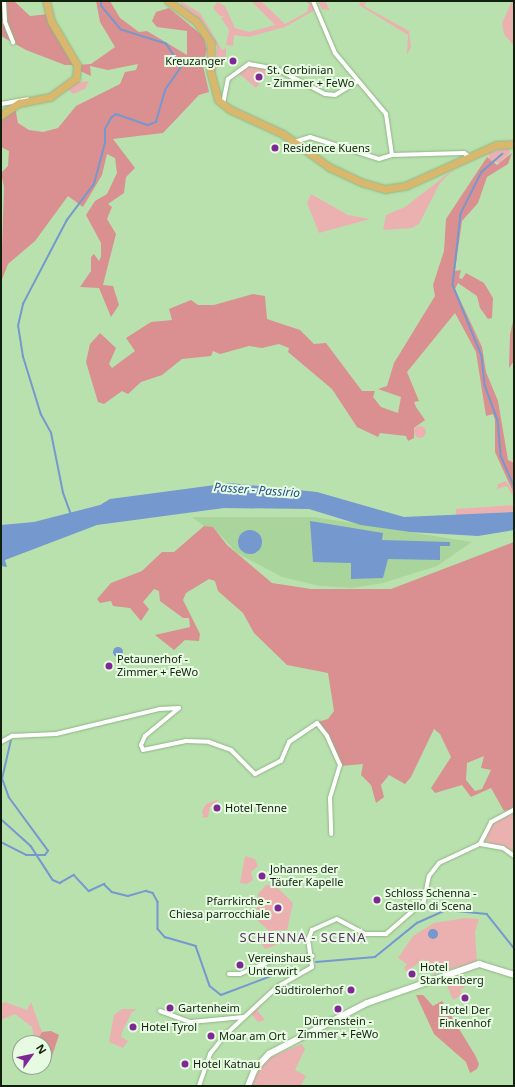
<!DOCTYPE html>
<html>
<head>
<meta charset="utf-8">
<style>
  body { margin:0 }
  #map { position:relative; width:515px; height:1087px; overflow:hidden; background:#b9e1ae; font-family:"Noto Sans",sans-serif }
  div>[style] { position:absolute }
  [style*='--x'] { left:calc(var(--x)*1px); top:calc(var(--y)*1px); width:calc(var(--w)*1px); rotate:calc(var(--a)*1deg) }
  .built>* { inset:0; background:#a9d49c }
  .green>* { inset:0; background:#ebb1b1 }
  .round { border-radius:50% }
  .forest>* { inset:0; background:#da8f90 }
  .water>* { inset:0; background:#7598cf }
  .stream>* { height:1.5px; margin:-0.75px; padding:0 0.75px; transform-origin:0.75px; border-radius:0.75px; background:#7598cf }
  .roads { filter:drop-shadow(0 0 1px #8fb584) drop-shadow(0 0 1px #8fb584) }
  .street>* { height:4px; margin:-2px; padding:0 2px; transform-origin:2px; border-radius:2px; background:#fff }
  .secondary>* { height:6px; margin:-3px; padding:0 3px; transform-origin:3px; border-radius:3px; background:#fff }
  .primary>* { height:7px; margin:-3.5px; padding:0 3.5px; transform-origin:3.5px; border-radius:3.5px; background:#d9b86e }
  .dots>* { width:11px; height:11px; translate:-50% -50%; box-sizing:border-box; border:2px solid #e7fbe2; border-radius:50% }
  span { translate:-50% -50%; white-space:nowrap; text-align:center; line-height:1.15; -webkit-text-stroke:4px #e7fbe2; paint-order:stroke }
  .poi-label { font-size:11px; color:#11200d }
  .right { translate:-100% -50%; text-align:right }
  .left { translate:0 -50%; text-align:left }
  .water-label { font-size:12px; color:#1f4b8d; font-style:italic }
  .quarter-label { font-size:13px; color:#5c3267; letter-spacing:1px }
  .frame { position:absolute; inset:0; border:2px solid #11200d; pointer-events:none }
  .north { position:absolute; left:12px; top:1035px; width:40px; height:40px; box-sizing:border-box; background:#e7fbe2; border:1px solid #91a38d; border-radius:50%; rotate:57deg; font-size:11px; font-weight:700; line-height:16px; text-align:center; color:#11200d }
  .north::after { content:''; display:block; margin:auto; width:14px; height:18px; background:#7f2795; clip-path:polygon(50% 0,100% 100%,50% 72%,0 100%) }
</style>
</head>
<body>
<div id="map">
  <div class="built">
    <i style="clip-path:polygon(192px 517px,314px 517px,472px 542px,437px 566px,383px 583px,352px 588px,320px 586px,282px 577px,237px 553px,213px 527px,204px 526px)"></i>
  </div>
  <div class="green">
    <i style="clip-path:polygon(180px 1px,200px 13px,222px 50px,226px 48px,226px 60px,220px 61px,214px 76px,217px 46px,203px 23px,181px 6px)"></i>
    <i style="clip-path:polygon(251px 1px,261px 1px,285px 24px,307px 12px,309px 4px,304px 1px,313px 1px,315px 10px,285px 27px,249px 37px,234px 35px,233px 46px,226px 45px,229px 30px,221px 18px,225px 16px,220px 16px,213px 8px,217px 2px,225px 6px,235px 28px,249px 32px,275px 25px)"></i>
    <i style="clip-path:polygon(318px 1px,325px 1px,330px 10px,322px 9px)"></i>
    <i style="clip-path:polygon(361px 1px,367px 1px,364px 6px,409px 31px,411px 47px,407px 55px,408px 35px,359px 5px)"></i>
    <i style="clip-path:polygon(512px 1px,514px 1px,514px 46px,504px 34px,502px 23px)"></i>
    <i style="clip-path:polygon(249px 64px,272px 68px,256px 88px,236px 71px)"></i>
    <i style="clip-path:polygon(74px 81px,81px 82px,89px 81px,85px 89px,73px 94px,66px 87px)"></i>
    <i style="clip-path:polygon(509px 147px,510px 153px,500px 163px,489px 160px,489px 153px)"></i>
    <i style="clip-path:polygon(454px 169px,440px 183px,419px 224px,412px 228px,383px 230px,386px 215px,405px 207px)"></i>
    <i style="clip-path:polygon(311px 194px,348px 215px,370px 219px,319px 233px,307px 203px)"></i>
    <i class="round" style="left:414px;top:426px;width:12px;height:12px"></i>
    <i style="clip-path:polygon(506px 481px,514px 494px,514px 498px,507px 486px,497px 489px,498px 484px)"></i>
    <i style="clip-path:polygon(514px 505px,514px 512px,456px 517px,456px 509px)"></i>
    <i style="clip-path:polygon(220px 799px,210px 807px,208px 817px,203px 818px,202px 811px,206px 804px)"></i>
    <i style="clip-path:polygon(514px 813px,514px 851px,485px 841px,486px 830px,493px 824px)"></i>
    <i style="clip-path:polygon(245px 856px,255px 859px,258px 866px,251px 872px,253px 880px,247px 884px,240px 883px)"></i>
    <i style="clip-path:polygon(266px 885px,276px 886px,293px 903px,287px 930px,269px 931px,256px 919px,258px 894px)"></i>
    <i style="clip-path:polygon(465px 918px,479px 919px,475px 932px,477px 961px,434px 974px,435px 977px,423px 959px,407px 972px,404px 968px,407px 964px,398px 958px,413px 936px,434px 923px)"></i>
    <i style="clip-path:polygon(295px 935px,278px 939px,276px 945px,265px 949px,259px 939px)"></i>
    <i style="clip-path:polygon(460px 976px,465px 987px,460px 990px,463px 995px,453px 1000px,445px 981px)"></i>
    <i style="clip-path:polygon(5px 1002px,27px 1010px,31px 1002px,42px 1032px,35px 1043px,32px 1027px,15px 1014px,1px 1020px,1px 1004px)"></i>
    <i style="clip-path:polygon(264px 1002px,257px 1010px,265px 1020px,258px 1022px,251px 1014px)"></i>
    <i style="clip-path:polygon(122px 1009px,137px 1009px,132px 1012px,122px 1032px,121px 1037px,128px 1041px,123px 1048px,109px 1042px,114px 1015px)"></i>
    <i style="clip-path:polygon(302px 1044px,305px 1049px,295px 1070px,306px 1076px,301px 1086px,251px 1086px,261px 1066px,271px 1057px)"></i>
  </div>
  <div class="forest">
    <i style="clip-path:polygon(1px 1px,14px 1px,30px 16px,49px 14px,77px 65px,91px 64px,115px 47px,100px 22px,96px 1px,110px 1px,120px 18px,139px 32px,147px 31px,187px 55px,187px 31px,157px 27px,152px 21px,156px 12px,169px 8px,203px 36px,207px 49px,203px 66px,209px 92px,199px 95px,163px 133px,113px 139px,135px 168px,126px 177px,124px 193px,108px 204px,112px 207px,107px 219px,116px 234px,103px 285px,113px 286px,119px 305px,111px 317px,99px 288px,80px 287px,91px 271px,91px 257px,94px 254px,99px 261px,101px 257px,101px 243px,86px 215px,95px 201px,107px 194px,117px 173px,115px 158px,107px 154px,102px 175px,83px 207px,68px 196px,35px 241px,8px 264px,1px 282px,4px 187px,1px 173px,8px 166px,9px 151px,1px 147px,1px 115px,15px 107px,18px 123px,29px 130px,43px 132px,58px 128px,76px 106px,120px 84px,125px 72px,136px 70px,138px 64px,108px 70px,90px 66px,91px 76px,78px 70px,77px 65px,65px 65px,26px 50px,1px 36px)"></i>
    <i style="clip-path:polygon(512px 153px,508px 164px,487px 177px,478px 203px,462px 221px,455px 271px,461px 270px,459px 278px,462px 279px,466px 273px,484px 283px,493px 298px,492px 318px,488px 319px,480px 308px,477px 296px,458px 283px,455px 289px,482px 347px,486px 372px,498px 401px,508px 460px,514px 463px,514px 494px,495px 452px,495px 420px,493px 414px,486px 416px,476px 352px,455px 313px,407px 372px,419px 401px,414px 402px,416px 407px,425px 420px,414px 428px,414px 438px,408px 441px,406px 436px,380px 433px,378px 437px,357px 427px,332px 389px,288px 352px,289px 348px,279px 344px,262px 348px,249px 346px,220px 354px,213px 351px,211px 356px,182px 359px,162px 375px,141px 382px,128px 394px,122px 391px,104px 404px,98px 402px,86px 362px,90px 344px,100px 333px,116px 348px,109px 364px,112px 368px,135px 351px,126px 338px,151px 322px,172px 320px,169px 309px,191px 300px,198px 305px,214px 305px,253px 294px,265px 296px,267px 319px,300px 330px,314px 344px,326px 343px,362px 391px,375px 391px,373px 397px,381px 407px,398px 413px,401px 397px,378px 389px,387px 386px,394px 363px,435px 296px,433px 285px,444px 251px,446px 219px,487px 157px,497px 165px)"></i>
    <i style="clip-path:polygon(514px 317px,514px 361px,509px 368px,510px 335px)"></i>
    <i style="clip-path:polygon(evenodd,204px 526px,213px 527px,227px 545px,272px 583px,311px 589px,391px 589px,514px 542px,514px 808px,504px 811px,491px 788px,471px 797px,462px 785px,435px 793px,431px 788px,451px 757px,440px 734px,434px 729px,411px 777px,405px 784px,389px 775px,381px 785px,384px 797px,376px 803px,371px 785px,361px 775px,363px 764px,340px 766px,327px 735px,314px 723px,328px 719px,334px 711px,328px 673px,287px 665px,254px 633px,243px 613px,218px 591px,215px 581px,209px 579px,186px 593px,183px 600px,200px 634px,199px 641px,185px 640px,174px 650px,155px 635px,190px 627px,189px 618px,183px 618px,160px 601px,159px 591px,154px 589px,143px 602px,149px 609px,141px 621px,130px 608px,113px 606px,111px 601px,100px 603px,97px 599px,111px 583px,142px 571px,162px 552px,174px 552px,204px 526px,484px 756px,481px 768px,491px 770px,482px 789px,475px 791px,466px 780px,467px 763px,484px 756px)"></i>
    <i style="clip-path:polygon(416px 995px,423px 995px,433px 1006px,442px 1001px,475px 1055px,479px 1064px,477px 1069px,470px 1073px,466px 1062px,434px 1034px)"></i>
    <i style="clip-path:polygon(51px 1031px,59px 1035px,51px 1059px,44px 1052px,44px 1043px,35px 1043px,42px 1032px)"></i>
  </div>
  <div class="water">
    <i style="clip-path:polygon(230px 483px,317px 492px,404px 517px,514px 512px,514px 530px,478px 536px,410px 532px,361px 525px,309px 509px,224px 508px,97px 525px,5px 560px,7px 567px,1px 566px,1px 525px,34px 522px,100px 505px,110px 499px)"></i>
    <i style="clip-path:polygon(310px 521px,383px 533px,382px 540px,450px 542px,450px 546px,440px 546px,440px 560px,388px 559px,383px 578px,351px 579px,351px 563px,313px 562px)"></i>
    <i class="round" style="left:238px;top:530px;width:24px;height:24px"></i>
    <i class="round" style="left:113px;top:647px;width:10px;height:10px"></i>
    <i class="round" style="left:428px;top:929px;width:10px;height:10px"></i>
  </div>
  <div class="stream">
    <i style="--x:503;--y:154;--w:28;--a:139"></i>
    <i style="--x:482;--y:172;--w:47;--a:116.6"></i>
    <i style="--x:461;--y:214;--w:71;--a:96.4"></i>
    <i style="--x:453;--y:285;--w:77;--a:67.8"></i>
    <i style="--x:482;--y:356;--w:29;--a:84"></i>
    <i style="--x:485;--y:385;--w:37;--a:70"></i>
    <i style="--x:498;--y:420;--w:36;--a:85"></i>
    <i style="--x:501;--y:456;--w:32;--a:66"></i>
    <i style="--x:71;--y:515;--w:23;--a:-110"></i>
    <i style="--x:63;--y:493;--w:61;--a:-101.3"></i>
    <i style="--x:51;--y:433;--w:21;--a:-119"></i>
    <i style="--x:41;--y:415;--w:61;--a:-107.2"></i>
    <i style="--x:23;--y:357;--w:31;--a:-99"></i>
    <i style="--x:18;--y:326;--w:23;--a:-77"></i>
    <i style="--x:23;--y:304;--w:95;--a:-62.4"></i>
    <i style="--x:67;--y:220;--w:45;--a:-53.1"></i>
    <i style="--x:94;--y:184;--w:42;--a:-75"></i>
    <i style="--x:105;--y:143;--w:14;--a:-90"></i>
    <i style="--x:105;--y:129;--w:13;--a:-61"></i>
    <i style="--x:111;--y:118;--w:6;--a:-39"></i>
    <i style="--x:116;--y:114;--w:34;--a:19"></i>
    <i style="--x:148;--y:125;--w:9;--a:-21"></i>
    <i style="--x:156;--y:122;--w:33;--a:-74"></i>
    <i style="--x:165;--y:90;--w:28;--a:-55"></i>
    <i style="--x:181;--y:67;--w:27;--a:-123"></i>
    <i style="--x:166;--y:44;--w:47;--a:-162.7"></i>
    <i style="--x:121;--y:30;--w:31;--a:-130"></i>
    <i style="--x:101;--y:6;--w:5;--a:-90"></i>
    <i style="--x:1;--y:819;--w:40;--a:42"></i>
    <i style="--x:31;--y:846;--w:40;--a:57.1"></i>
    <i style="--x:53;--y:880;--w:8;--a:23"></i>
    <i style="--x:60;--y:883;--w:16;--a:-30"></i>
    <i style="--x:74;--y:875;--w:22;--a:47"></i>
    <i style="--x:89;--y:891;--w:17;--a:-25"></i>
    <i style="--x:104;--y:884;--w:11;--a:45"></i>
    <i style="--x:112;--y:892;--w:16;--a:14"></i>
    <i style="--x:128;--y:896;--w:19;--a:-16"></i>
    <i style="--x:146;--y:891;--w:7;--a:16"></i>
    <i style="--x:153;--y:893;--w:10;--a:61"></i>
    <i style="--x:158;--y:902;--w:27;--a:90"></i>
    <i style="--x:158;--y:929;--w:11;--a:49"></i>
    <i style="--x:165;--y:937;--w:32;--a:16"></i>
    <i style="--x:196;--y:946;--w:42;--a:70.7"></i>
    <i style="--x:210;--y:986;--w:14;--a:39"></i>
    <i style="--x:221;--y:995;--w:71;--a:-20.7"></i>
    <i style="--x:1;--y:842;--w:28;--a:27"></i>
    <i style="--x:26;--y:855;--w:19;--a:0"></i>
    <i style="--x:45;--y:855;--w:5;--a:-53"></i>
    <i style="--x:48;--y:851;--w:66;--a:-126.3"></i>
    <i style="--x:9;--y:798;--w:20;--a:-110"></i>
    <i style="--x:2;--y:779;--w:39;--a:-77"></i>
    <i style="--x:316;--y:962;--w:59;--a:-4.8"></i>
    <i style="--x:375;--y:957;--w:54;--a:-39"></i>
    <i style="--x:417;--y:923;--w:32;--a:-24"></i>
    <i style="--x:446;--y:910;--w:41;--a:5.6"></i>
    <i style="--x:487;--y:914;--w:43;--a:51.5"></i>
  </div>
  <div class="roads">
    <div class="street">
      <i style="--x:4;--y:1;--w:21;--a:87"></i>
      <i style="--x:5;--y:22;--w:22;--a:68"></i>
      <i style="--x:313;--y:1;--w:56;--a:67.1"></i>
      <i style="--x:335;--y:53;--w:80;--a:50.1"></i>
      <i style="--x:386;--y:114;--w:41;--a:81.7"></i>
      <i style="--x:1;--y:104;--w:27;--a:-10"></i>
      <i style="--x:223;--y:104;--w:25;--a:-79"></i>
      <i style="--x:228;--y:79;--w:26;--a:-36"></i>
      <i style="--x:249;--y:64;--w:28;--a:10"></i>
      <i style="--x:277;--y:69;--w:54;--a:27.5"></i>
      <i style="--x:325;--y:94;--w:10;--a:6"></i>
      <i style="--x:335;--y:95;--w:26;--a:-31"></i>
      <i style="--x:294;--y:142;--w:17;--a:-17"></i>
      <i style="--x:310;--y:137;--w:72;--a:17.7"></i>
      <i style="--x:379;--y:159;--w:14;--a:-17"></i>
      <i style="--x:392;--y:155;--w:72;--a:-1.6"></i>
      <i style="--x:464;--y:153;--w:7;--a:34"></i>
      <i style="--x:1;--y:742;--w:13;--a:-29"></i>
      <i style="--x:12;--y:736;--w:44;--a:-2.6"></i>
      <i style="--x:56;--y:734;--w:106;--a:-13.6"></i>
      <i style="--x:159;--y:709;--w:20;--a:-3"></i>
      <i style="--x:179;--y:708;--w:44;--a:140.5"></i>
      <i style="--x:145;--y:736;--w:10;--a:114"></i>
      <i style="--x:141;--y:745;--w:5;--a:68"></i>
      <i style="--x:143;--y:750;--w:44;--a:-11.8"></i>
      <i style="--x:186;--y:741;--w:23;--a:2"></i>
      <i style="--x:209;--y:742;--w:23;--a:20"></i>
      <i style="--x:231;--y:750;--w:34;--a:45"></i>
      <i style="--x:255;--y:774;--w:29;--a:-27"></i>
      <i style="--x:281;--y:761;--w:21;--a:-67"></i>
      <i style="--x:289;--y:742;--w:34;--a:-34"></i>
      <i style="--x:317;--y:723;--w:16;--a:52"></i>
      <i style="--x:327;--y:736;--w:32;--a:66"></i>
      <i style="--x:340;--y:765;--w:34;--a:107"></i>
      <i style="--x:330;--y:798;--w:36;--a:88"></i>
      <i style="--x:480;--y:844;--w:25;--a:-63"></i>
      <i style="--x:491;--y:822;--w:26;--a:-28"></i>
      <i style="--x:229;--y:974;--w:11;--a:0"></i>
      <i style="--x:240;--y:974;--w:38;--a:-23"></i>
      <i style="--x:275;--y:959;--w:20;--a:3"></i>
      <i style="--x:295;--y:960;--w:18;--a:-13"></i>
      <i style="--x:160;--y:1011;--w:33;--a:20"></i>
      <i style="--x:191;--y:1022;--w:53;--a:-5.4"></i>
      <i style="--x:199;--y:1086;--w:34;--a:-71"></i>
      <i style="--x:210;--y:1054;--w:23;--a:-52"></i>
      <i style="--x:224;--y:1036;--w:72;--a:-42.8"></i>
      <i style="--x:277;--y:987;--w:40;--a:-29.7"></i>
      <i style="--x:312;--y:967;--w:27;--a:-98"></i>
      <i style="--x:308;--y:940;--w:11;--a:-68"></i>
      <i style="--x:312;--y:930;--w:27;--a:-24"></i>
      <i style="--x:337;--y:919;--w:32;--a:28"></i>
      <i style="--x:365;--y:934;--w:21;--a:0"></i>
      <i style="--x:386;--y:934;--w:50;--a:-41"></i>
      <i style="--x:424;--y:901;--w:25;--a:-79"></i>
      <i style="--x:429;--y:876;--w:16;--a:-52"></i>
      <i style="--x:439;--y:863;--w:45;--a:-24.9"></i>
      <i style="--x:480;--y:844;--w:23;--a:10"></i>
      <i style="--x:503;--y:848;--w:14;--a:36"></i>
    </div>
    <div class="secondary">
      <i style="--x:248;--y:1086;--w:18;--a:-68"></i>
      <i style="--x:255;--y:1069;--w:21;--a:-47"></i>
      <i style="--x:269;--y:1054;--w:110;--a:-27.5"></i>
      <i style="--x:367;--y:1003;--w:119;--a:-19.2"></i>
      <i style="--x:479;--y:964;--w:37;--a:17"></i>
    </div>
    <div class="primary">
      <i style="--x:168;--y:1;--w:34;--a:36"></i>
      <i style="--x:196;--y:21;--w:27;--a:56"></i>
      <i style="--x:211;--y:43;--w:27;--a:92"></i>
      <i style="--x:210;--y:70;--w:31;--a:75"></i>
      <i style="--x:218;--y:100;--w:14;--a:39"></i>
      <i style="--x:229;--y:109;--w:60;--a:24.8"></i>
      <i style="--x:283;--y:134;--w:57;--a:35.7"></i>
      <i style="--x:329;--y:167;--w:38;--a:25"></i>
      <i style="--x:364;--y:183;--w:22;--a:16"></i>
      <i style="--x:385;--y:189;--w:20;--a:-9"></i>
      <i style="--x:405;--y:186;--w:100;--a:-24.3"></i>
      <i style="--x:496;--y:145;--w:18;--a:-3"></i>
      <i style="--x:1;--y:115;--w:22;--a:-34"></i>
      <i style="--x:19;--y:103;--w:32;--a:-11"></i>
      <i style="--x:50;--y:97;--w:32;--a:-36"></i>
      <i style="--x:76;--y:78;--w:13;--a:-86"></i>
      <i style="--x:77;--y:65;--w:51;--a:-120.6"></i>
      <i style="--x:51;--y:21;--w:21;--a:-104"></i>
    </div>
  </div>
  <div class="dots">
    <i style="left:233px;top:61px;background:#7f2795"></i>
    <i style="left:259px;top:77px;background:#7f2795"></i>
    <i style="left:275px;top:148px;background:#7f2795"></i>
    <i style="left:109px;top:666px;background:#7f2795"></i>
    <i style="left:217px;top:808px;background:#7f2795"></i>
    <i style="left:262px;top:876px;background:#7f2795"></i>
    <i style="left:377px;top:900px;background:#7f2795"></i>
    <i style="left:278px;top:908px;background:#7f2795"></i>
    <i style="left:240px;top:965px;background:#7f2795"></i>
    <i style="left:412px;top:974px;background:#7f2795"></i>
    <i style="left:351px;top:990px;background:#7f2795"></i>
    <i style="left:465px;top:998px;background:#7f2795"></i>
    <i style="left:170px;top:1008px;background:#7f2795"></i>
    <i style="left:338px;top:1009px;background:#7f2795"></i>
    <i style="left:133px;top:1027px;background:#7f2795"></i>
    <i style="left:211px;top:1036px;background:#7f2795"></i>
    <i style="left:185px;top:1064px;background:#7f2795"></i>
  </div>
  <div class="poi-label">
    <span class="right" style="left:225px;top:61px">Kreuzanger</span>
    <span class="left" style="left:267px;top:77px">St. Corbinian<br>- Zimmer + FeWo</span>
    <span class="left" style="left:283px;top:148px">Residence Kuens</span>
    <span class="left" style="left:117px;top:666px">Petaunerhof -<br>Zimmer + FeWo</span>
    <span class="left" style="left:225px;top:808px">Hotel Tenne</span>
    <span class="left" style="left:270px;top:876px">Johannes der<br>Täufer Kapelle</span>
    <span class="left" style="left:385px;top:900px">Schloss Schenna -<br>Castello di Scena</span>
    <span class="right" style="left:270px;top:908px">Pfarrkirche -<br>Chiesa parrocchiale</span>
    <span class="left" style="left:248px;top:965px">Vereinshaus<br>Unterwirt</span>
    <span class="left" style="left:420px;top:974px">Hotel<br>Starkenberg</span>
    <span class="right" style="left:343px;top:990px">Südtirolerhof</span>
    <span class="left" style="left:178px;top:1008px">Gartenheim</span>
    <span style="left:465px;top:1017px">Hotel Der<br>Finkenhof</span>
    <span style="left:338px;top:1028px">Dürrenstein -<br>Zimmer + FeWo</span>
    <span class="left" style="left:141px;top:1027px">Hotel Tyrol</span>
    <span class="left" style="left:219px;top:1036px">Moar am Ort</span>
    <span class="left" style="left:193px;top:1064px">Hotel Katnau</span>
  </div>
  <div class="water-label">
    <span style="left:257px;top:490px;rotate:4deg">Passer - Passirio</span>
  </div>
  <div class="quarter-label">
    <span style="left:303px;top:937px">SCHENNA - SCENA</span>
  </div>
  <div class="frame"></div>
  <div class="north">N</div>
</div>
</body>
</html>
